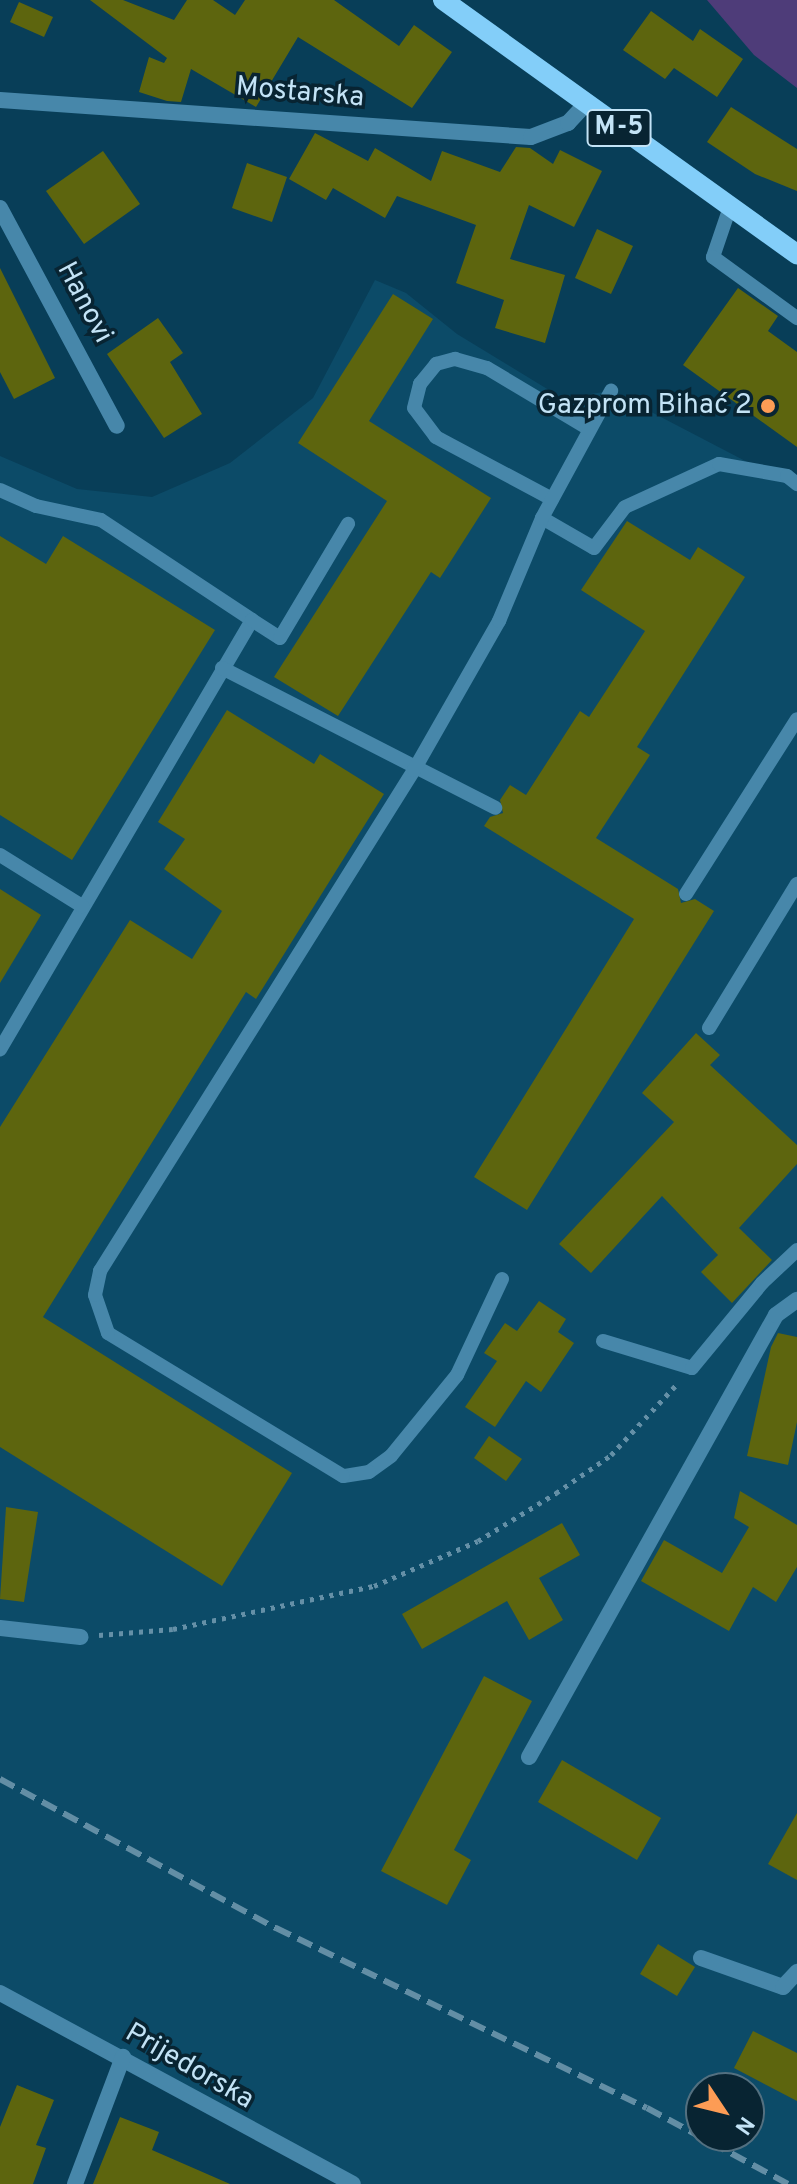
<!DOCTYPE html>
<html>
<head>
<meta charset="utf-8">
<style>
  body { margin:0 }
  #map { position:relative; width:797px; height:2184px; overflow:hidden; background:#083e58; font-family:Overpass,sans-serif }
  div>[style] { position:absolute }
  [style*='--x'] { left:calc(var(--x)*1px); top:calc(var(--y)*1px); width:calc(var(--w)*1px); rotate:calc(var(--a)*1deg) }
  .built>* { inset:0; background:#0c4b68 }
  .green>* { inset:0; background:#4e3c79 }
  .building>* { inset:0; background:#5d650e }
  .path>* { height:5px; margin-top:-2.5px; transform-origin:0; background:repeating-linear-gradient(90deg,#6590a7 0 4px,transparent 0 10px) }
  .service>* { height:14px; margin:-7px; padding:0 7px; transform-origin:7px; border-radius:7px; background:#4787aa }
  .minor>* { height:16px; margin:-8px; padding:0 8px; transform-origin:8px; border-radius:8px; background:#4787aa }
  .primary>* { height:20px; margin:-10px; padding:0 10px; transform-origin:10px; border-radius:10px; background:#83cef9 }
  .rail>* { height:6px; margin-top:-3px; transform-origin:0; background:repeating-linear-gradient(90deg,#638ea5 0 16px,transparent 0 24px) }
  .dots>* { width:22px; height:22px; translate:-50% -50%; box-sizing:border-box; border:4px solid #082432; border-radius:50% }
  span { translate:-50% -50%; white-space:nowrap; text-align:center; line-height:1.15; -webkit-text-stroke:7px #082432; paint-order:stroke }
  .shield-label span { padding:2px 6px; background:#082432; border:2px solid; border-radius:6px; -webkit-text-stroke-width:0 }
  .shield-label { font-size:26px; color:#c3e3f6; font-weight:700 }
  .street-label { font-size:28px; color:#c3e3f6 }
  .poi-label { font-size:28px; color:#c3e3f6 }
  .right { translate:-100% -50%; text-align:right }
  .north { position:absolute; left:685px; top:2072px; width:80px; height:80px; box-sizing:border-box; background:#082432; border:2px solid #537080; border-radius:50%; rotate:125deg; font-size:22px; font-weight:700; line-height:32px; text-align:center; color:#c3e3f6 }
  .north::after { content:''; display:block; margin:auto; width:28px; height:36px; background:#fd9c55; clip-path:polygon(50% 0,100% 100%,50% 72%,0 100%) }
</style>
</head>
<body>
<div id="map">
  <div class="built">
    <i style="clip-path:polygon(evenodd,375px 280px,406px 293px,457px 334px,562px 398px,611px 391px,797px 488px,797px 2184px,353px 2184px,0 1993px,0 456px,77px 489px,152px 497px,230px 463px,313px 398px,375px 280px,701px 2088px,749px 2088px,749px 2136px,701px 2136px,701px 2088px)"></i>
  </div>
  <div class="green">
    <i style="clip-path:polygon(707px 0,797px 0,797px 88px,754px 55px)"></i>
  </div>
  <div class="building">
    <i style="clip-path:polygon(90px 0,123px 0,174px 20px,187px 0,213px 0,235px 15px,245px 0,334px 0,399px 46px,414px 25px,452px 52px,412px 108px,298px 37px,256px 107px,191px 69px,181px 102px,167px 101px,139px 92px,149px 57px,164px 63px,167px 58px)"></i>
    <i style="clip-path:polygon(19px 2px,53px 17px,44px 37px,10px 22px)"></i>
    <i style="clip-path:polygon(651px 11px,693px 41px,700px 29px,743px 59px,717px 97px,674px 68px,665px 79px,623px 50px)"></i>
    <i style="clip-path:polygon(731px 107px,797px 149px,797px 191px,755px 174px,707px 142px)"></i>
    <i style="clip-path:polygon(315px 133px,368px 161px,375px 148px,431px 181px,442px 151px,500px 172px,516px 147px,530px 148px,553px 164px,560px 150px,602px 171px,574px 227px,529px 205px,510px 259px,565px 275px,545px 343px,495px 328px,504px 300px,456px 283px,476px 225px,397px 196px,385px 218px,333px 188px,326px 200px,289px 179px)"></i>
    <i style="clip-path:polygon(103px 151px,140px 204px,84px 244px,46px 191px)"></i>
    <i style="clip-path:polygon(247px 163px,287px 177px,272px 222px,232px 208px)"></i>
    <i style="clip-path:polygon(597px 229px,633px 246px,611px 294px,575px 278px)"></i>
    <i style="clip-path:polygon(0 268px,55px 378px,14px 399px,0 372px)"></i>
    <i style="clip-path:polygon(738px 288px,778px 316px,768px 331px,797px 352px,797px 447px,683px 365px)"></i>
    <i style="clip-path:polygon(393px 294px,433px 319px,369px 421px,491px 498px,440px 578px,431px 572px,338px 716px,274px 677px,387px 501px,298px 443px)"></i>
    <i style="clip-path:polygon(158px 318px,183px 353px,170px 362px,202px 414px,164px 438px,107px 354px)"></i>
    <i style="clip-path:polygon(627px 521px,690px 560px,698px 547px,745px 577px,637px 747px,650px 755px,596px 838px,678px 889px,681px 903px,695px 899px,714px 911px,527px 1210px,474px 1177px,634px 919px,484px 826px,490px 817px,503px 813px,500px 800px,510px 785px,526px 795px,580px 711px,589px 717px,645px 631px,581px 590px)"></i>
    <i style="clip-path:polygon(0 536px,46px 564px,63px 536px,215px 630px,72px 860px,0 815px)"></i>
    <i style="clip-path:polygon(227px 710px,314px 764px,320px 754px,384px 794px,256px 999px,246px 992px,43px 1317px,292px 1473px,222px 1586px,0 1447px,0 1127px,130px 920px,192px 959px,222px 911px,164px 869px,185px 839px,158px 822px)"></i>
    <i style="clip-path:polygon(0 889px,41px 915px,0 983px)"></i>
    <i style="clip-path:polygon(696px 1033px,720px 1055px,710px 1065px,797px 1145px,797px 1164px,739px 1228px,772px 1260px,732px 1303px,701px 1272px,718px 1255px,662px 1196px,591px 1273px,559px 1244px,674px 1122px,642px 1093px)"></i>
    <i style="clip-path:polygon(539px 1301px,566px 1319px,558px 1332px,574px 1343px,541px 1392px,526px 1381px,495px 1427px,465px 1407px,497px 1361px,484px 1353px,505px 1323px,517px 1331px)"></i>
    <i style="clip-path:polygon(778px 1333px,797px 1337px,797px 1422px,788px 1465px,747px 1456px,771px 1347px)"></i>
    <i style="clip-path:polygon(489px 1436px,522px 1459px,506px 1481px,474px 1458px)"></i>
    <i style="clip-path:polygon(740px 1491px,797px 1525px,797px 1567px,776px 1602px,753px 1587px,729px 1631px,641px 1581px,664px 1540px,722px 1573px,749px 1527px,734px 1518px)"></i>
    <i style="clip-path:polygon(6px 1507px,38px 1512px,24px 1602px,0 1599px)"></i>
    <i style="clip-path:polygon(562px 1523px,580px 1555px,539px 1578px,563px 1620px,529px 1640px,507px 1601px,422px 1649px,402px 1614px)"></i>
    <i style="clip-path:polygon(484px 1676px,532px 1701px,454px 1850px,471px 1860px,447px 1905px,381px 1871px)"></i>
    <i style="clip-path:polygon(562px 1760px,661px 1818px,637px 1860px,538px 1802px)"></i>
    <i style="clip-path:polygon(797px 1813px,797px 1880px,768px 1864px)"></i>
    <i style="clip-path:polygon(658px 1944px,695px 1967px,677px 1996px,640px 1974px)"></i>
    <i style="clip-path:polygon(753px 2031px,797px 2053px,797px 2101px,734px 2068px)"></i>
    <i style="clip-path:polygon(17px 2085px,54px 2100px,36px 2145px,46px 2148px,33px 2184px,0 2184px,0 2127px)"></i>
    <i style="clip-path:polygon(120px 2117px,159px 2132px,152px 2150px,230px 2184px,93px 2184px)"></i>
  </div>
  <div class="path">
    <i style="--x:99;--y:1635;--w:74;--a:-4.6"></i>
    <i style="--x:173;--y:1629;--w:206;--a:-12.1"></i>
    <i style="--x:374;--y:1586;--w:113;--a:-23.4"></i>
    <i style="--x:478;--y:1541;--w:92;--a:-31.6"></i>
    <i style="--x:556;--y:1493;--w:67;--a:-34.6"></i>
    <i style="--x:611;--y:1455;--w:98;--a:-47.1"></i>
  </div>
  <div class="service">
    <i style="--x:730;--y:207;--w:53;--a:108.8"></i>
    <i style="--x:713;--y:257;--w:104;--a:36"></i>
    <i style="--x:0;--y:490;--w:39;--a:24"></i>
    <i style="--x:36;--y:506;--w:66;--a:12.2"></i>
    <i style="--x:101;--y:520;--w:181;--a:33.5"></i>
    <i style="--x:252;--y:620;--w:498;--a:120.4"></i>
    <i style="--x:552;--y:499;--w:132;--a:-151.9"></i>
    <i style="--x:436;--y:437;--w:36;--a:-127"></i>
    <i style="--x:414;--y:408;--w:25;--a:-76"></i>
    <i style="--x:420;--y:384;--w:26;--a:-51"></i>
    <i style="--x:436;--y:364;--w:20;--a:-15"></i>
    <i style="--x:455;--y:359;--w:33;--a:16"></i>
    <i style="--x:487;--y:368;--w:119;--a:30.9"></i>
    <i style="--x:542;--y:518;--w:60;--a:30"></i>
    <i style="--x:594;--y:548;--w:51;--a:-52.9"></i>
    <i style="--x:625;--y:507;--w:103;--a:-24.6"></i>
    <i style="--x:719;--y:464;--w:69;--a:10"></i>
    <i style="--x:787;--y:476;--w:13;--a:39"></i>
    <i style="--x:252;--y:620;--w:33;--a:33"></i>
    <i style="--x:280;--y:638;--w:133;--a:-59.2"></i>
    <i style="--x:222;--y:668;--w:307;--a:27.1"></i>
    <i style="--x:0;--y:855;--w:97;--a:31.9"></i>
    <i style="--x:686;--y:894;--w:207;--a:-57.6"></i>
    <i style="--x:709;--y:1028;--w:169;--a:-58.6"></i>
    <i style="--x:502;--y:1279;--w:106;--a:115.1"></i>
    <i style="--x:457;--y:1375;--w:104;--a:129.2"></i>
    <i style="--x:391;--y:1456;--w:27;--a:144"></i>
    <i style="--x:369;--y:1472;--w:26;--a:171"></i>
    <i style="--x:343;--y:1476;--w:275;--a:-148.7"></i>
    <i style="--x:108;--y:1333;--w:40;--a:-108.9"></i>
    <i style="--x:95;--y:1295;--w:25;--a:-78"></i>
    <i style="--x:100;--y:1271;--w:591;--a:-57.92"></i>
    <i style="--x:414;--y:770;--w:172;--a:-60.3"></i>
    <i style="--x:499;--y:621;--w:112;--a:-67.3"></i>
    <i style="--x:542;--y:518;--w:145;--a:-61.5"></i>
    <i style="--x:603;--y:1341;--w:93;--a:16.9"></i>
    <i style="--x:692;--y:1368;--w:110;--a:-50.5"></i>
    <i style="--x:762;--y:1283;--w:48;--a:-43.3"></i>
  </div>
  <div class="minor">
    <i style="--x:0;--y:100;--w:532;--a:3.99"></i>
    <i style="--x:531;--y:137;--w:40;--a:-21"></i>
    <i style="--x:568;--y:123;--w:26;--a:-47"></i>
    <i style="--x:0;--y:208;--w:247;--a:61.8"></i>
    <i style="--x:0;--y:1628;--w:81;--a:6.4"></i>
    <i style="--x:529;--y:1757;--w:506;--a:-60.8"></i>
    <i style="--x:776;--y:1315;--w:26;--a:-36"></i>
    <i style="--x:701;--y:1958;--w:87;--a:19.5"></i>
    <i style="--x:783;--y:1987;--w:21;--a:-47"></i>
    <i style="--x:0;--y:1993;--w:401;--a:28.4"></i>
    <i style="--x:75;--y:2184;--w:136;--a:-69.3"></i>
  </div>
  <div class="primary">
    <i style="--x:443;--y:0;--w:436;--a:35.7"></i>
  </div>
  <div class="rail">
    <i style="--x:0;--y:1779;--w:314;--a:28.4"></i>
    <i style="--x:276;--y:1928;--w:412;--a:25.9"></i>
    <i style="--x:647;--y:2108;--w:160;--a:28.3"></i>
  </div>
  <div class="dots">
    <i style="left:768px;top:406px;background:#fd9c55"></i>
  </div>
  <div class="shield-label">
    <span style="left:619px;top:128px">M-5</span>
  </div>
  <div class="street-label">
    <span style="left:300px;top:93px;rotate:5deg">Mostarska</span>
    <span style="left:84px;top:303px;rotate:62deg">Hanovi</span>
    <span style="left:189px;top:2067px;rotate:30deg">Prijedorska</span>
  </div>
  <div class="poi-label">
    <span class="right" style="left:752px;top:406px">Gazprom Bihać 2</span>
  </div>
  <div class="north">N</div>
</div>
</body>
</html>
